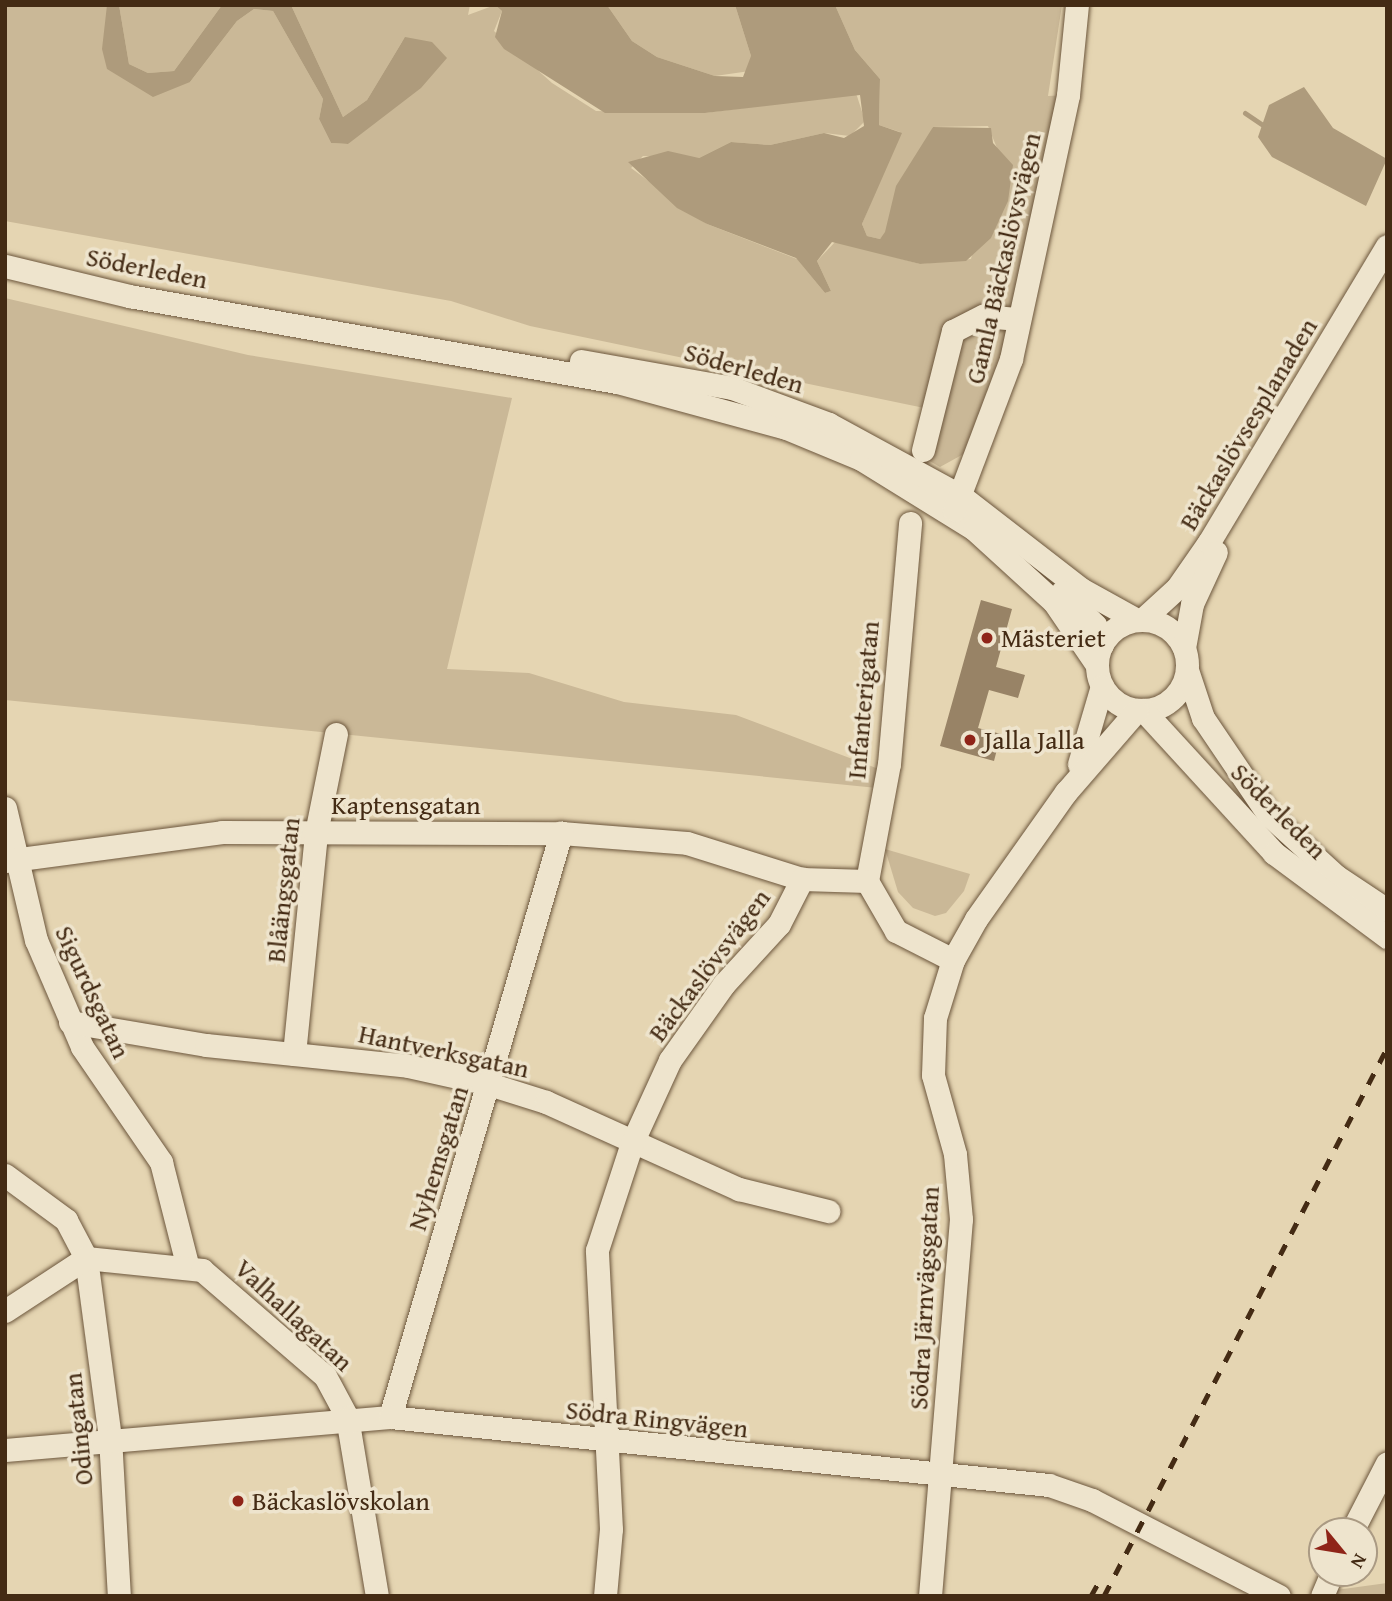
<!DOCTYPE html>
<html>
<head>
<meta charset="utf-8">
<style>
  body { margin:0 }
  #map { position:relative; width:1392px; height:1601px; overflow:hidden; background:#e5d5b2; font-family:"Gentium Book Plus",serif }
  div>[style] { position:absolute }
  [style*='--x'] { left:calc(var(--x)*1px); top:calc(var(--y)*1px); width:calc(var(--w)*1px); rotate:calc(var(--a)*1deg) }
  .green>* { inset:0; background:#cab897 }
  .water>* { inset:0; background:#ae9b7c }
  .stream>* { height:5px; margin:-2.5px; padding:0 2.5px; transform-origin:2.5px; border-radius:2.5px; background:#ae9b7c }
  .building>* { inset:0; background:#988366 }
  .roads { filter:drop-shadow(0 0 2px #6c563c) drop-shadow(0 0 2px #6c563c) }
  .minor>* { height:23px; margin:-11.5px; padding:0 11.5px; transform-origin:11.5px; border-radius:11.5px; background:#eee4cd }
  .minor>.ring { margin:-11.5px; padding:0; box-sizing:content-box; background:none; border:23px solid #eee4cd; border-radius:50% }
  .rail>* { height:5px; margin-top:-2.5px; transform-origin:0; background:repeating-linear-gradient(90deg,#442b14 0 12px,transparent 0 24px) }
  .dots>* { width:19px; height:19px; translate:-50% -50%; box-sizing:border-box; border:4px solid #eee4cd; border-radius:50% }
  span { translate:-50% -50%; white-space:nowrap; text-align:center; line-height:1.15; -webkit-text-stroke:7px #eee4cd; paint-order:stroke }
  .street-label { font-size:26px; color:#442b14 }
  .poi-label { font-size:26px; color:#442b14 }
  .left { translate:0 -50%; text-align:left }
  .frame { position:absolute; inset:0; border:7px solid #442b14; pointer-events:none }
  .north { position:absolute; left:1308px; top:1517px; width:70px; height:70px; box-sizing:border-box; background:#eee4cd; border:2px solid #aa9a83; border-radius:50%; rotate:120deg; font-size:19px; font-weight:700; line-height:28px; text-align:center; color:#442b14 }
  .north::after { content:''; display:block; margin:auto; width:24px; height:32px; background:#8f2418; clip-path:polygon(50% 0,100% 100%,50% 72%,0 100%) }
</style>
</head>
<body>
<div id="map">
  <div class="green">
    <i style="clip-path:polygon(5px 5px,107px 5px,107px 69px,190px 82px,237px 21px,254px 9px,273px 11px,323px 99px,319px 119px,331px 143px,348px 144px,405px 37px,367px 100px,343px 117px,291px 5px,470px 5px,468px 15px,495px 5px,502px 11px,494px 31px,552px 83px,596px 111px,705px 113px,856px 93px,865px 121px,850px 136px,824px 133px,770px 145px,731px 142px,699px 158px,643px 156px,631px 168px,707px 224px,797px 259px,825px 293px,831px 291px,817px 261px,836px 241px,920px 264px,971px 259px,997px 148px,988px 126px,933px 127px,886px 232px,880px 239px,867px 236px,862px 224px,900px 132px,879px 125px,880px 79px,855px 50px,835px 5px,1062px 5px,1048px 96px,1068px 95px,1019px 319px,969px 451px,940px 467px,914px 452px,929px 409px,530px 326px,451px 301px,5px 221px)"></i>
    <i style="clip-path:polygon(119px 5px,222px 5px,174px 71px,148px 73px,129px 64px)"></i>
    <i style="clip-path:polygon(607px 5px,735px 5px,751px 56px,750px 71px,715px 76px,657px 57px,632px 41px)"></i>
    <i style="clip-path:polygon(5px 298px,248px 355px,512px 398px,447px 669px,529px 673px,624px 702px,736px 715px,884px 771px,877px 788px,5px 700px)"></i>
    <i style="clip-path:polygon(885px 849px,970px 874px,964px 891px,946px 913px,935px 916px,913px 908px,898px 892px)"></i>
    <i style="clip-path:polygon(1387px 1583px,1387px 1596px,1335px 1596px,1336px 1590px)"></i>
  </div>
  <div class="water">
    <i style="clip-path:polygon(107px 5px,119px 5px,129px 64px,148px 73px,174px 71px,222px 5px,291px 5px,343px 117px,367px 100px,405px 37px,432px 42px,447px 58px,421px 88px,348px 144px,331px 143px,319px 119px,323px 99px,273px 11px,254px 9px,237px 21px,190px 82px,153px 97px,107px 69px,102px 49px)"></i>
    <i style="clip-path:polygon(495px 5px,607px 5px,632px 41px,657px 57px,715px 76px,743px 77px,751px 56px,735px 5px,835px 5px,855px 50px,880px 79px,879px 125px,902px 133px,862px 224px,867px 236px,880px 239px,885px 232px,896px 186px,933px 127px,991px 128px,993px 143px,1013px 165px,1008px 201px,991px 238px,966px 261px,920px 264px,832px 242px,817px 261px,831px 291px,825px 293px,796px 258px,707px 224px,677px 208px,628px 162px,668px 151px,699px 158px,731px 142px,770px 145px,824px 133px,844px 138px,864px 126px,860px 95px,705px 113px,605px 113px,504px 49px,495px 37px,502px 11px)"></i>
    <i style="clip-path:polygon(1304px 87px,1333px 128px,1387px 159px,1366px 206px,1272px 157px,1258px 137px,1269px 105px)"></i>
  </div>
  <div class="stream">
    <i style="--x:1245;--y:113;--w:25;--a:34"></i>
  </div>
  <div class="building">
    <i style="clip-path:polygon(981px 600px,1012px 609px,996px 667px,1025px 675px,1018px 698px,989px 690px,978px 728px,1001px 734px,994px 761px,940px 746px)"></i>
  </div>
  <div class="roads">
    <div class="minor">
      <i style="--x:5;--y:266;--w:128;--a:13.6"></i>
      <i style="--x:129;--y:296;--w:496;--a:10"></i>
      <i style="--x:617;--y:382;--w:175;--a:15.2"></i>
      <i style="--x:786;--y:428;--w:81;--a:22.5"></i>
      <i style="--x:861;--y:459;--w:133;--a:31.8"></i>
      <i style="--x:974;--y:529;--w:108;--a:42.4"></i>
      <i style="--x:1054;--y:602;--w:76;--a:55.7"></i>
      <i style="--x:581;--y:361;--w:153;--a:10.1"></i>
      <i style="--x:732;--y:388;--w:103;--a:20.4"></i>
      <i style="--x:829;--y:424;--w:150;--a:28.6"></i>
      <i style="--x:961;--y:496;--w:152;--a:37.8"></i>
      <i style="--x:1081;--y:589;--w:64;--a:29"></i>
      <i style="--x:923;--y:450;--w:123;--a:-75.9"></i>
      <i style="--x:953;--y:331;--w:34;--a:-27"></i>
      <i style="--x:983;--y:316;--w:36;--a:5"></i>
      <i style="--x:954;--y:510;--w:161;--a:-69.3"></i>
      <i style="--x:1011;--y:359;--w:270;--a:-77.8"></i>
      <i style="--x:1068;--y:95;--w:90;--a:-84.3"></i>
      <i style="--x:1062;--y:592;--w:47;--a:45"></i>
      <i style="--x:1095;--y:625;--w:21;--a:71"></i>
      <i style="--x:1142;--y:620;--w:47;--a:-42.4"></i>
      <i style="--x:1177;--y:588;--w:56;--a:-55.2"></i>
      <i style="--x:1209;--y:542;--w:345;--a:-59"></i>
      <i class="ring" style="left:1097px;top:620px;width:67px;height:67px"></i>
      <i style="--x:1184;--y:648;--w:45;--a:-79.7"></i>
      <i style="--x:1192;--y:604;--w:57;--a:-65.2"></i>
      <i style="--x:1187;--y:670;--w:51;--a:71.6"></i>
      <i style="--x:1203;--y:718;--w:116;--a:55.9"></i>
      <i style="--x:1268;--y:814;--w:92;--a:42.4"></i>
      <i style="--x:1336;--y:876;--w:61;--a:33.7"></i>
      <i style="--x:1143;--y:710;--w:194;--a:47.5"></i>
      <i style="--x:1274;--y:853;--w:141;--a:36.6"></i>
      <i style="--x:1079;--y:764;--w:81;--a:-73.6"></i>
      <i style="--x:5;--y:808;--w:136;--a:76.8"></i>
      <i style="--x:36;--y:940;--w:116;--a:66.7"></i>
      <i style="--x:82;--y:1047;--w:140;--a:55.5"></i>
      <i style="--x:161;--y:1162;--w:105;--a:75.7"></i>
      <i style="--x:5;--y:861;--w:219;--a:-7.6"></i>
      <i style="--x:222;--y:832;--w:339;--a:0.2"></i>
      <i style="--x:561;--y:833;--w:126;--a:4.5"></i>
      <i style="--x:687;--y:843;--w:121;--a:17.4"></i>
      <i style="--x:802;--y:879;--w:65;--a:1.8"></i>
      <i style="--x:867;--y:881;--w:119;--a:-79.4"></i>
      <i style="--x:889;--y:764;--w:242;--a:-85"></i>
      <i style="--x:867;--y:881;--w:58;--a:59.9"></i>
      <i style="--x:896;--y:931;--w:64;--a:27"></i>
      <i style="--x:70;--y:1022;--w:138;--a:9.6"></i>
      <i style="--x:206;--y:1045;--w:203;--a:5.9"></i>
      <i style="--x:408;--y:1066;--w:83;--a:12.5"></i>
      <i style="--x:489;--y:1084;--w:60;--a:17.5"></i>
      <i style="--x:546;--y:1102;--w:212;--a:24.3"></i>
      <i style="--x:739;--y:1189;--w:92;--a:13.9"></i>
      <i style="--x:294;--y:1054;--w:222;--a:-84.3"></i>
      <i style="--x:316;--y:833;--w:101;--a:-78.6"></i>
      <i style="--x:5;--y:1175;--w:76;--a:36.4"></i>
      <i style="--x:66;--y:1220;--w:43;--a:62.2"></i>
      <i style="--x:86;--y:1258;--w:181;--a:82.4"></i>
      <i style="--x:110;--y:1437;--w:159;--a:86.8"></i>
      <i style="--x:86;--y:1258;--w:117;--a:5.9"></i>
      <i style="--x:202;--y:1270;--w:162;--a:40.8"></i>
      <i style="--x:325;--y:1376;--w:47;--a:61.8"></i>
      <i style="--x:347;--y:1417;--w:181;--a:80.5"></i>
      <i style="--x:5;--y:1311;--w:97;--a:-33.2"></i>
      <i style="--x:390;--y:1417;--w:609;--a:-73.68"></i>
      <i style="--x:5;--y:1450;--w:386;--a:-4.9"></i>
      <i style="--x:390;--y:1417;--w:662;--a:5.89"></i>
      <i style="--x:1049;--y:1485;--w:46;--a:19.2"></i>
      <i style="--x:1092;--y:1500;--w:210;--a:27.2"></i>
      <i style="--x:1352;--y:1531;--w:76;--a:-62.8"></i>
      <i style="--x:605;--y:1596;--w:67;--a:-84.9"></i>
      <i style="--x:611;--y:1529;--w:279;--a:-92.9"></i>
      <i style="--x:597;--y:1250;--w:113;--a:-71.9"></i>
      <i style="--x:632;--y:1143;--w:91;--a:-65.4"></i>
      <i style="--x:670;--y:1060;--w:93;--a:-54.6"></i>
      <i style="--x:724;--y:984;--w:81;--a:-47.5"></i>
      <i style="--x:779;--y:924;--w:51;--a:-62.9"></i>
      <i style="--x:930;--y:1596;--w:378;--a:-85.3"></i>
      <i style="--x:961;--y:1219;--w:65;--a:-95.3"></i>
      <i style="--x:955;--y:1154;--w:82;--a:-105.6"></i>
      <i style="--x:933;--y:1075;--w:57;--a:-88"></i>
      <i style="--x:935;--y:1018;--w:61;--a:-72.8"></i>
      <i style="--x:953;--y:960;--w:47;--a:-60.7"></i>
      <i style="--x:976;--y:919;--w:156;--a:-54.7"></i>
      <i style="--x:1066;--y:792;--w:108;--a:-49.1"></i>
      <i style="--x:1322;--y:1596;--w:25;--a:-67"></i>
    </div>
  </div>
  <div class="rail">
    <i style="--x:1091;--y:1596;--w:13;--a:-61"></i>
    <i style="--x:1104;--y:1596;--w:617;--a:-62.69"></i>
  </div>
  <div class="dots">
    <i style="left:987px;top:638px;background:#8f2418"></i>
    <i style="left:970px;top:740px;background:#8f2418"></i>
    <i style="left:238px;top:1501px;background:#8f2418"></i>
  </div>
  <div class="street-label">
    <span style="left:1003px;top:258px;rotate:-77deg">Gamla Bäckaslövsvägen</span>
    <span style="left:147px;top:268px;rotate:11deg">Söderleden</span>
    <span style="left:744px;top:368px;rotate:16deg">Söderleden</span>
    <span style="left:1248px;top:424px;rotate:-59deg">Bäckaslövsesplanaden</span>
    <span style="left:863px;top:700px;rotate:-85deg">Infanterigatan</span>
    <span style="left:406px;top:805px">Kaptensgatan</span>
    <span style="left:1279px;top:811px;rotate:45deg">Söderleden</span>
    <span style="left:283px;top:890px;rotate:-84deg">Blåängsgatan</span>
    <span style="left:709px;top:965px;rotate:-53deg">Bäckaslövsvägen</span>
    <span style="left:93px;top:992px;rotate:65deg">Sigurdsgatan</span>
    <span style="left:444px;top:1051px;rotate:12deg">Hantverksgatan</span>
    <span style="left:438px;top:1158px;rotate:-73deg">Nyhemsgatan</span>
    <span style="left:924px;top:1298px;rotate:-87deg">Södra Järnvägsgatan</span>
    <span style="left:294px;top:1315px;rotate:43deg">Valhallagatan</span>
    <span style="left:657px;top:1419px;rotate:6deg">Södra Ringvägen</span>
    <span style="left:78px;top:1429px;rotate:-96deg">Odingatan</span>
  </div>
  <div class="poi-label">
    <span class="left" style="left:1001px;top:638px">Mästeriet</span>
    <span class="left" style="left:984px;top:740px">Jalla Jalla</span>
    <span class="left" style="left:252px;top:1501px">Bäckaslövskolan</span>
  </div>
  <div class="frame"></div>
  <div class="north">N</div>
</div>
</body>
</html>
